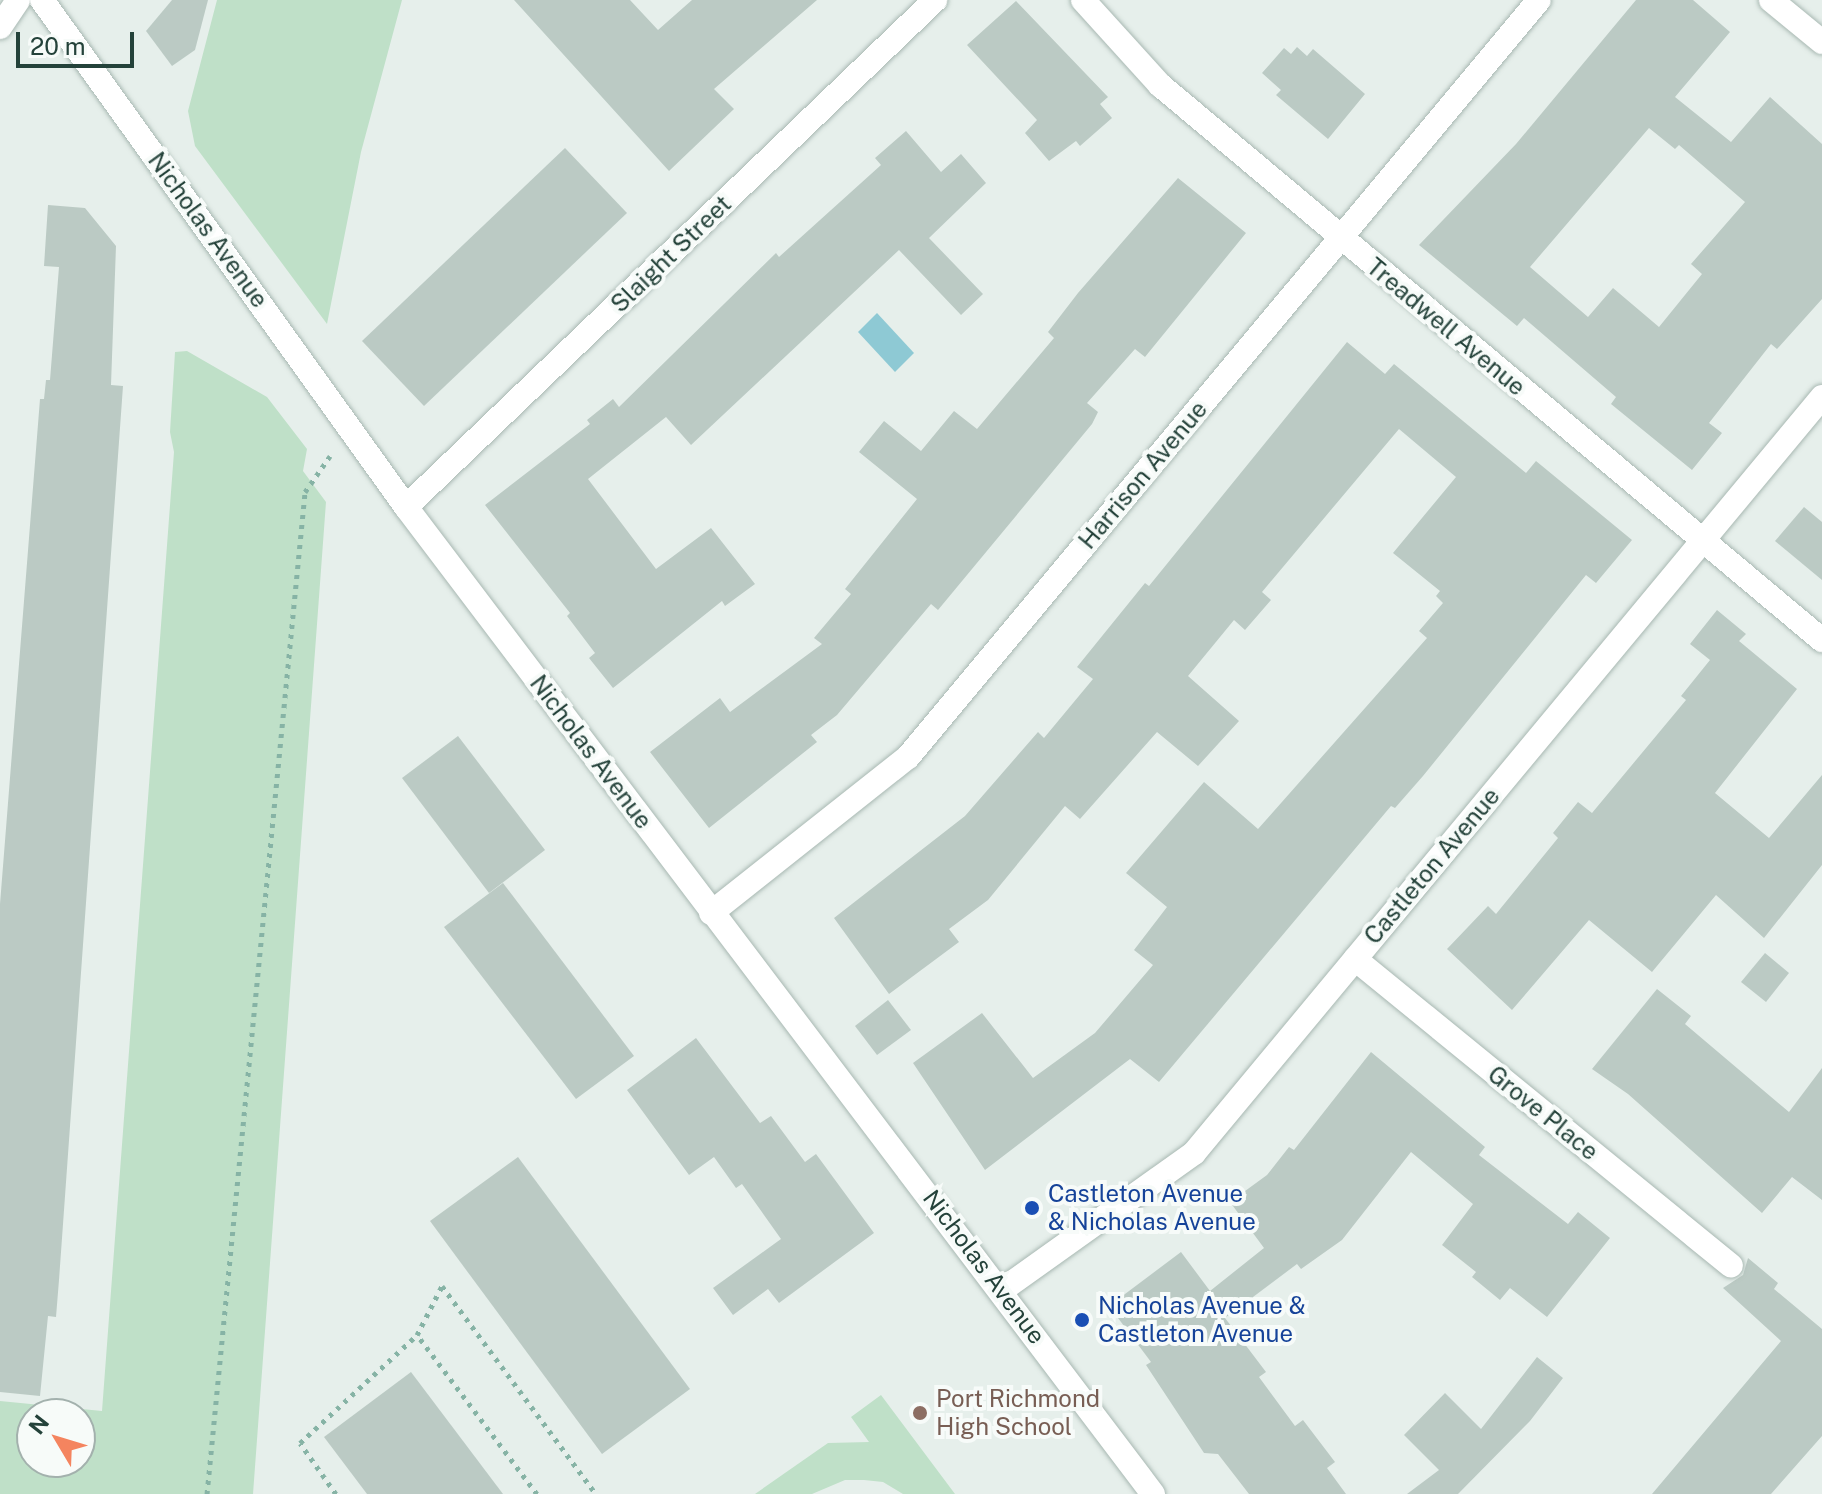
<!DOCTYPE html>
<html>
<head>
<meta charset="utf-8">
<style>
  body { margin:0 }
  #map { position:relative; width:1822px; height:1494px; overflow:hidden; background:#e6efeb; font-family:"Public Sans",sans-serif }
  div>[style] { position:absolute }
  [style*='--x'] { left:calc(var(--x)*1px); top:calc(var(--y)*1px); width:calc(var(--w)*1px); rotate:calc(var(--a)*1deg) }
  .green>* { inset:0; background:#bfe0c8 }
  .water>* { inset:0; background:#8ec9d4 }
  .building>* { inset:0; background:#bbcac4 }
  .path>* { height:5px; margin-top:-2.5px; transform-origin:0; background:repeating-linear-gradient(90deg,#86b3a5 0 4px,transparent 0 10px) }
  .roads { filter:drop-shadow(0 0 2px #a8b8b2) drop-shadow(0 0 2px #a8b8b2) }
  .minor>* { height:24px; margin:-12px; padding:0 12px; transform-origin:12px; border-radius:12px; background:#fff }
  .dots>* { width:22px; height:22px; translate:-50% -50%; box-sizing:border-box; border:4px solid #f7fbf9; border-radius:50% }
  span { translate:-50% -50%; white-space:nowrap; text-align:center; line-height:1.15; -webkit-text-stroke:8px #f7fbf9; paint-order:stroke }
  .street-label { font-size:24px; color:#24423a }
  .transit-label { font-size:24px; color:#164399 }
  .left { translate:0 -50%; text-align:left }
  .education-label { font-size:24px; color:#785e54 }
  .north { position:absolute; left:16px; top:1398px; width:80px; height:80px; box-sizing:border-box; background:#f7fbf9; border:2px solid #a3b1ad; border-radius:50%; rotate:308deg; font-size:22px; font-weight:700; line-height:32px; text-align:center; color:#24423a }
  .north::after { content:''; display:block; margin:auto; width:28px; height:36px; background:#f4845f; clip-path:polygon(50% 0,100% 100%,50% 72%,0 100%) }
  .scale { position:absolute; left:16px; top:32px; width:118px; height:36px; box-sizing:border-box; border:4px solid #24423a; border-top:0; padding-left:10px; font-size:24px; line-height:28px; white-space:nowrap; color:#24423a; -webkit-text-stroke:6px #f7fbf9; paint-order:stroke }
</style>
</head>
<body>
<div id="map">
  <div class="green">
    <i style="clip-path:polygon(217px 0,402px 0,361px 152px,327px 324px,195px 146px,188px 111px)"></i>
    <i style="clip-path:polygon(evenodd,187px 351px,267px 397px,307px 449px,303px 471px,326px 502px,253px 1494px,0 1494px,0 1401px,102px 1411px,174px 452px,170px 432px,175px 352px,187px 351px,32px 1414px,80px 1414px,80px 1462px,32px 1462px,32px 1414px)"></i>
    <i style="clip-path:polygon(881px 1395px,955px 1494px,903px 1494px,883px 1482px,864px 1480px,845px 1480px,812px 1494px,755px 1494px,828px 1443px,869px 1442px,851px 1417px)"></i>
  </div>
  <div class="water">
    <i style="clip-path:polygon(877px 313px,914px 353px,895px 372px,858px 332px)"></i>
  </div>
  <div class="building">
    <i style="clip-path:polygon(172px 0,208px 0,195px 50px,172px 66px,146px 31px)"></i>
    <i style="clip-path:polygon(514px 0,630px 0,658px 30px,692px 0,817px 0,714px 89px,734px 109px,669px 171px)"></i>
    <i style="clip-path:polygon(evenodd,1636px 0,1693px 0,1730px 32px,1675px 97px,1731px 142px,1770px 97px,1822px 144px,1822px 299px,1777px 349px,1771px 344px,1709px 423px,1722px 433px,1692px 470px,1611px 404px,1616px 397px,1524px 318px,1517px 326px,1419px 245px,1516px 144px,1636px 0,1649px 128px,1675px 149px,1679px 145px,1745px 202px,1691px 264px,1702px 274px,1659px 327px,1613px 288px,1588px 317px,1530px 267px,1649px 128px)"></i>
    <i style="clip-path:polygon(1016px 1px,1108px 97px,1100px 104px,1112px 118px,1080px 146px,1076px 141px,1049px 161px,1025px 133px,1037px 120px,967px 45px)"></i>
    <i style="clip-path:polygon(1297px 47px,1307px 56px,1313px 49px,1365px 94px,1328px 139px,1276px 95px,1281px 90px,1262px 73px,1284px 48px,1291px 54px)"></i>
    <i style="clip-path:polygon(906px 131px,941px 172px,961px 154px,986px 183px,929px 238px,983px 294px,961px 315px,899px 250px,691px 445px,666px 417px,588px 479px,656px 569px,711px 528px,755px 584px,725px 606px,722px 601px,613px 688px,589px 658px,595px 653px,567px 616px,570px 613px,485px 505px,590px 424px,587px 420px,613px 399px,619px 407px,776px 253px,779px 257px,881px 165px,875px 158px)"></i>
    <i style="clip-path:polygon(565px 148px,627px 213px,424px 406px,362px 341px)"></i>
    <i style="clip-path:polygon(1178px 178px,1246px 233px,1145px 357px,1135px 349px,1087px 403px,1098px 412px,1092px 424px,938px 610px,931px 604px,837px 715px,811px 735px,817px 742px,709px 828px,650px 752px,720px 698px,730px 712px,822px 644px,814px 638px,851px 594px,845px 589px,917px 499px,859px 452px,884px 421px,921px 451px,954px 411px,977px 429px,1054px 338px,1048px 332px,1078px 293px)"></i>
    <i style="clip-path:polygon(48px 205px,85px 208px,116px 246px,111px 385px,123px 386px,59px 1280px,56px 1317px,48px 1316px,40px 1396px,0 1392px,0 904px,40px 399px,44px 399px,46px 380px,50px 380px,59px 267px,44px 266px)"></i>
    <i style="clip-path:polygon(1347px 342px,1385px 374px,1394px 364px,1526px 473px,1536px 461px,1632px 540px,1596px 583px,1586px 575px,1423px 776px,1395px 808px,1391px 806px,1159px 1082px,1130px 1059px,985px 1170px,913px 1063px,982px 1013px,1033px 1078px,1095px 1033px,1153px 965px,1134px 950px,1167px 907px,1126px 873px,1204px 782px,1258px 829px,1427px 638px,1419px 631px,1443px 603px,1436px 596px,1440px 591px,1393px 553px,1456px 477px,1399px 429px,1262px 592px,1271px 600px,1245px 630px,1234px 620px,1188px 676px,1239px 721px,1198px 766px,1157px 732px,1080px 819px,1065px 806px,988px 900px,949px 929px,959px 942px,889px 994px,834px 918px,965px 816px,1038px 732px,1044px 738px,1093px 679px,1077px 667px,1145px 583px,1149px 586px)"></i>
    <i style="clip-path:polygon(1804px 507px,1822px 522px,1822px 580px,1775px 541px)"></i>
    <i style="clip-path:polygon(1717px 610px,1746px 634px,1739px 641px,1797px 689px,1715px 793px,1769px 838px,1822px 775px,1822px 865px,1764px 938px,1716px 895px,1652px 972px,1589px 920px,1512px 1010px,1447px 949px,1488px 906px,1496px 914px,1558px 838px,1553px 833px,1578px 802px,1592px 813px,1686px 700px,1681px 696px,1710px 660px,1690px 644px)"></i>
    <i style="clip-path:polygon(458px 736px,545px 850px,489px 893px,402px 778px)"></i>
    <i style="clip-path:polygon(503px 883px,634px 1056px,576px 1099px,444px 927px)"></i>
    <i style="clip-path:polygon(1765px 953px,1789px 973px,1766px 1002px,1741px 982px)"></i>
    <i style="clip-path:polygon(1657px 989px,1691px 1016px,1685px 1024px,1789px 1112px,1822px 1068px,1822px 1200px,1792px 1177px,1762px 1213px,1628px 1094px,1592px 1069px)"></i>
    <i style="clip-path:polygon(888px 1000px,911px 1030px,877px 1055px,855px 1026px)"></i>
    <i style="clip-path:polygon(696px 1038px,760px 1123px,771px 1116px,805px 1162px,816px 1154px,874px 1233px,779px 1303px,768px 1289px,733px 1315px,713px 1288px,781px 1239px,742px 1184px,736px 1188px,714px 1157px,689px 1175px,627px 1090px)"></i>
    <i style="clip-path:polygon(1371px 1052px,1485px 1147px,1479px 1155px,1568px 1224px,1578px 1212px,1610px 1238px,1547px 1317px,1510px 1288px,1500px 1300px,1472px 1277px,1476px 1272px,1442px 1245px,1473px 1204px,1411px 1152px,1342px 1240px,1301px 1269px,1297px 1264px,1225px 1318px,1266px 1372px,1259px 1377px,1295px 1426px,1303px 1420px,1335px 1462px,1327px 1468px,1346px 1494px,1249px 1494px,1218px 1454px,1204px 1453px,1146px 1365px,1151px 1362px,1109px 1306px,1181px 1252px,1210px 1291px,1264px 1248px,1230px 1202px,1267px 1175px,1289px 1147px,1294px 1150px)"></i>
    <i style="clip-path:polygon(518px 1157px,690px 1389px,602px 1454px,430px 1221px)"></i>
    <i style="clip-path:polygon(1748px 1258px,1778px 1283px,1774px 1289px,1822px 1329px,1822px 1436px,1771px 1494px,1652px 1494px,1781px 1341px,1723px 1288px,1743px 1275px)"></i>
    <i style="clip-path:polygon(1537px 1357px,1563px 1378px,1530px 1421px,1458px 1494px,1407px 1494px,1439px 1470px,1404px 1435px,1445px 1393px,1481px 1429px)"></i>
    <i style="clip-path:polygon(411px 1372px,503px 1494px,367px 1494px,324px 1437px)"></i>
  </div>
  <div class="path">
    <i style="--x:207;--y:1494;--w:1007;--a:-84.41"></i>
    <i style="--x:305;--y:492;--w:44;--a:-55.2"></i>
    <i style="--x:336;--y:1494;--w:62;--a:-125.2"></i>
    <i style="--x:300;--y:1443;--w:159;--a:-42.7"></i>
    <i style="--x:537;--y:1494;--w:199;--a:-127"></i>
    <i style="--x:417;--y:1335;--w:55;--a:-63"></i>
    <i style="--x:442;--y:1286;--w:259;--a:53.5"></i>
  </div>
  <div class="roads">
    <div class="minor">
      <i style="--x:42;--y:0;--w:624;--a:54.32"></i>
      <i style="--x:406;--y:507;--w:1238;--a:52.88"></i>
      <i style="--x:1083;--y:0;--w:115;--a:47.8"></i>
      <i style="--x:1160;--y:85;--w:864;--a:39.98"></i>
      <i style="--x:1771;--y:0;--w:66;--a:39.5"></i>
      <i style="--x:0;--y:27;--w:32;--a:-56"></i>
      <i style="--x:406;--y:507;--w:733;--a:-43.78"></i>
      <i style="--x:711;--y:913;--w:251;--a:-38.4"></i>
      <i style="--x:908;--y:757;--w:985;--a:-50.19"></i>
      <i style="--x:1355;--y:959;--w:485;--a:39.2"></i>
      <i style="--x:1002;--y:1290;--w:236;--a:-35.5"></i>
      <i style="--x:1194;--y:1153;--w:983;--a:-50.28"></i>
    </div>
  </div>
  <div class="dots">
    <i style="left:1032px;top:1208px;background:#1a4fb4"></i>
    <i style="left:1082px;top:1320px;background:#1a4fb4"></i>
    <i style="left:920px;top:1413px;background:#8d6e63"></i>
  </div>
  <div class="street-label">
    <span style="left:208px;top:230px;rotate:54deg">Nicholas Avenue</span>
    <span style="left:671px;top:254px;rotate:-44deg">Slaight Street</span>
    <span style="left:1446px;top:327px;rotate:40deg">Treadwell Avenue</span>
    <span style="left:1143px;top:475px;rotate:-50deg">Harrison Avenue</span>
    <span style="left:591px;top:752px;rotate:53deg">Nicholas Avenue</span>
    <span style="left:1432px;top:866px;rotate:-50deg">Castleton Avenue</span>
    <span style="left:1543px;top:1113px;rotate:39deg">Grove Place</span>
    <span style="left:984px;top:1267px;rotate:53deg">Nicholas Avenue</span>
  </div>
  <div class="transit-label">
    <span class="left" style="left:1048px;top:1208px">Castleton Avenue<br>&amp; Nicholas Avenue</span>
    <span class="left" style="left:1098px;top:1320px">Nicholas Avenue &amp;<br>Castleton Avenue</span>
  </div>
  <div class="education-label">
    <span class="left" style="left:936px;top:1413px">Port Richmond<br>High School</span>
  </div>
  <div class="north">N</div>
  <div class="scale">20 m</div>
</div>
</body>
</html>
